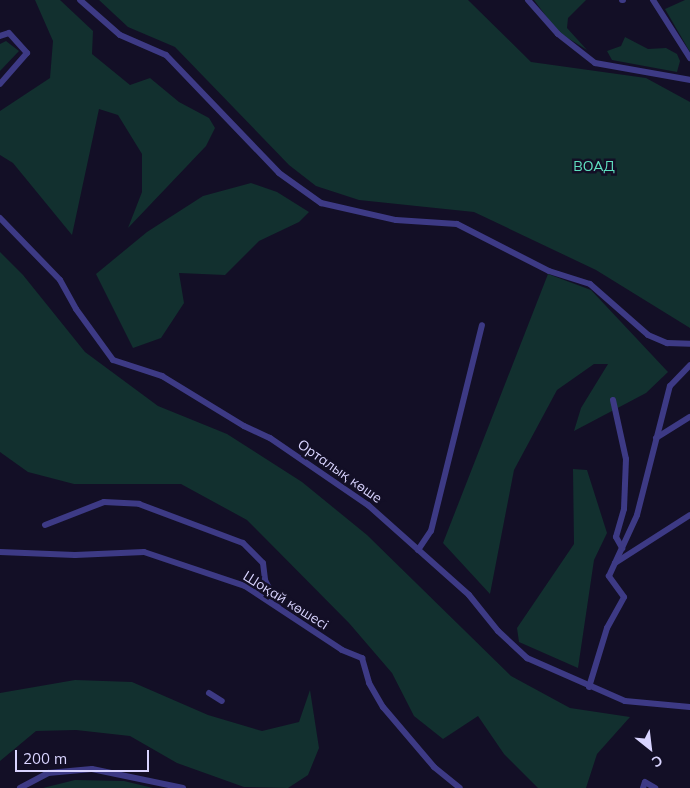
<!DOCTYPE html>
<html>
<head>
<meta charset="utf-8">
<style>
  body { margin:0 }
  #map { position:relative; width:690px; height:788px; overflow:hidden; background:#130f26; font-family:Mulish,sans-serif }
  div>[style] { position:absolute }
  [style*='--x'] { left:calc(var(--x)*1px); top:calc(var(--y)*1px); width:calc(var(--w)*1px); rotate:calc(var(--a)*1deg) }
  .green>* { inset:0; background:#12302f }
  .minor>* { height:6px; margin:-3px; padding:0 3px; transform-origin:3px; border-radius:3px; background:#3d3a85 }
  span { translate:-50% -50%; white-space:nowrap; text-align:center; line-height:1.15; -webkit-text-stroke:5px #130f26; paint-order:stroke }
  .park-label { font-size:14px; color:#5fe0c0 }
  .street-label { font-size:14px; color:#d9d4ff }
  .north { position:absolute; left:625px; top:723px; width:50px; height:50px; -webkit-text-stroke:4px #130f26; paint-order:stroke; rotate:151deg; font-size:14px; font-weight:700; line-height:20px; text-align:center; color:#d9d4ff }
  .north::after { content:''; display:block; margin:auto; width:18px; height:22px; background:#d9d4ff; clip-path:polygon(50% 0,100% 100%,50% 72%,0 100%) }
  .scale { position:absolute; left:15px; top:750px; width:134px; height:22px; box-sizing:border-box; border:2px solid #d9d4ff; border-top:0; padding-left:6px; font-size:15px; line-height:18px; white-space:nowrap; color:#d9d4ff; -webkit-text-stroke:4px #130f26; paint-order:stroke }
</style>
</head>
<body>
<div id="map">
  <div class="green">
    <i style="clip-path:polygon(35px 0,60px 0,93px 31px,92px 54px,130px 85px,150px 78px,179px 102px,209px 118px,215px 128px,206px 146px,128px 228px,142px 192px,142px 154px,118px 115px,99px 109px,72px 235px,13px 163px,0 155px,0 111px,50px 78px,53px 41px)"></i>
    <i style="clip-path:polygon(99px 0,468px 0,531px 62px,646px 78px,690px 102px,690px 328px,596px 270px,474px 212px,359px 200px,316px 186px,289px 165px,175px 47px,128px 27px)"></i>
    <i style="clip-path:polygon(534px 0,586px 0,568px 18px,567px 28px,587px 50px,558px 32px)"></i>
    <i style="clip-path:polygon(685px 0,690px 0,690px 52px,665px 9px)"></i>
    <i style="clip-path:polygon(625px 37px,648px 49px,666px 48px,677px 54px,680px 61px,677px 72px,612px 60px,607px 51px,621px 46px)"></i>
    <i style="clip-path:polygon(6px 41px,19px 51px,0 71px,0 44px)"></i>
    <i style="clip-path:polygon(251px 183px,277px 192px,309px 212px,299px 222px,259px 241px,225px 275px,179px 273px,184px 303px,161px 338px,133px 348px,96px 274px,147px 232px,203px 196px)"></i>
    <i style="clip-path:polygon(0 252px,23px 275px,85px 352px,158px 406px,227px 434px,302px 482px,367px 535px,511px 676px,570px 708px,630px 717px,597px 754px,586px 788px,538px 788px,504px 754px,478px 716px,443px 739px,414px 716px,392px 673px,349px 623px,247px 520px,181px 484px,74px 484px,28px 472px,0 452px)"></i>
    <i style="clip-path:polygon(548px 274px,591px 290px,668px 372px,646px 393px,574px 431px,581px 408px,608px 364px,594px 364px,557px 390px,514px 470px,490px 594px,443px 543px)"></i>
    <i style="clip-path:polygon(573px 469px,587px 470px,607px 533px,594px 560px,578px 668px,519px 642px,517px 628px,574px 544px)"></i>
    <i style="clip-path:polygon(75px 680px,132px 682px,208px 715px,262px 731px,299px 722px,310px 690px,319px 748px,308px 775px,288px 788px,244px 787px,177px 763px,130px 736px,76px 730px,36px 731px,0 761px,0 693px)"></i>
    <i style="clip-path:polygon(75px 780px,124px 781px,153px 788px,43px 788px)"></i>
  </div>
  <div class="minor">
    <i style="--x:80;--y:0;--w:53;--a:41.2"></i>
    <i style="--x:120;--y:35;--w:50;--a:23.5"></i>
    <i style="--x:166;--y:55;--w:163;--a:46.2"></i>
    <i style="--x:279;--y:173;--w:52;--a:35.5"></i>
    <i style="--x:321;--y:203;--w:77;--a:12.8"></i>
    <i style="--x:396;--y:220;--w:61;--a:3.8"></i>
    <i style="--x:457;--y:224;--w:103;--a:27.1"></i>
    <i style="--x:549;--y:271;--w:43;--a:17.6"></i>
    <i style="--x:590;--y:284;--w:77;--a:41.3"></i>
    <i style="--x:648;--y:335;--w:21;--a:23"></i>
    <i style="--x:667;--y:343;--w:23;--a:2"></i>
    <i style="--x:528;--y:0;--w:45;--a:48.6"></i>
    <i style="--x:558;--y:34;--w:47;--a:38.1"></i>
    <i style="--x:595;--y:63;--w:97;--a:10.1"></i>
    <i style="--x:622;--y:0;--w:1;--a:0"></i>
    <i style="--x:653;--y:0;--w:69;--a:57.5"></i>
    <i style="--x:0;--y:36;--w:9;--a:-18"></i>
    <i style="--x:9;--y:33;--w:27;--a:48"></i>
    <i style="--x:27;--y:53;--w:41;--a:131.1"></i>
    <i style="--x:0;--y:218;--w:86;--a:45.9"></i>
    <i style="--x:60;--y:280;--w:33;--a:61"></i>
    <i style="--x:76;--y:309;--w:63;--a:54"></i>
    <i style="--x:113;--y:360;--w:52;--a:18.1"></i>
    <i style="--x:162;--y:376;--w:96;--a:31.4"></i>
    <i style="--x:244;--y:426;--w:29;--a:25"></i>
    <i style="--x:270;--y:438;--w:119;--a:34.4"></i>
    <i style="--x:368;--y:505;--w:135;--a:41.7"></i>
    <i style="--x:469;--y:595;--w:46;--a:51.1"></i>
    <i style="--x:498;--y:631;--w:40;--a:43"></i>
    <i style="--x:527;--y:658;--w:107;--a:23.7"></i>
    <i style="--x:625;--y:701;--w:65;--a:5.3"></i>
    <i style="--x:613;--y:400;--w:60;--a:77.6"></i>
    <i style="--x:626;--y:459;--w:50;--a:92.3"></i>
    <i style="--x:624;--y:509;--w:29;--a:106"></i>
    <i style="--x:616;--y:537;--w:13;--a:61"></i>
    <i style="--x:656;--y:438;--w:40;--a:-32"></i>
    <i style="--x:45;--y:525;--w:63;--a:-21.3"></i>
    <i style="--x:104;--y:502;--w:35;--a:3"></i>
    <i style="--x:139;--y:504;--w:111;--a:20.6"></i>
    <i style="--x:243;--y:543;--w:28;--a:45"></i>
    <i style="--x:263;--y:563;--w:17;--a:83"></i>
    <i style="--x:265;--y:580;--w:28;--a:63"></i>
    <i style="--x:418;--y:550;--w:23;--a:-56"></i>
    <i style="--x:431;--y:531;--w:212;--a:-76.1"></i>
    <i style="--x:0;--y:552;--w:75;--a:2.3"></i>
    <i style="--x:75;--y:555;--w:69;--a:-2.5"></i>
    <i style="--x:144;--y:552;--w:107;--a:18.6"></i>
    <i style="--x:245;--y:586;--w:116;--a:33.4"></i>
    <i style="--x:342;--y:650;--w:22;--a:22"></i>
    <i style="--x:362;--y:658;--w:26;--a:74"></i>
    <i style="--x:369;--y:683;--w:28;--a:60"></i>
    <i style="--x:383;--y:707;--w:79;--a:49.6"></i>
    <i style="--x:434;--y:767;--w:33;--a:39"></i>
    <i style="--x:615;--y:563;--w:89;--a:-32.6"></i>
    <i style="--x:589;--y:687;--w:62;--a:-73"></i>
    <i style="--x:607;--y:628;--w:35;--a:-61"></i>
    <i style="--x:624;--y:597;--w:26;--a:-126"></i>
    <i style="--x:609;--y:576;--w:67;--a:-65.3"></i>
    <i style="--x:637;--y:515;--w:133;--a:-75.7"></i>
    <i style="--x:670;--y:386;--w:29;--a:-46"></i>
    <i style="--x:209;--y:693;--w:15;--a:32"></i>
    <i style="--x:20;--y:788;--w:32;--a:-28"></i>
    <i style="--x:48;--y:773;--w:44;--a:-5.2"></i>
    <i style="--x:92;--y:769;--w:93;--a:11.8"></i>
    <i style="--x:643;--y:788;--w:6;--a:-72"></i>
    <i style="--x:645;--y:782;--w:12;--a:31"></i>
  </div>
  <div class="park-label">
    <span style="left:594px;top:166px">ВОАД</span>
  </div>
  <div class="street-label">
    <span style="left:340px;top:471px;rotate:35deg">Орталық көше</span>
    <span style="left:286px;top:600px;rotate:32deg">Шоқай көшесі</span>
  </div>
  <div class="north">С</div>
  <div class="scale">200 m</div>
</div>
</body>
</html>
